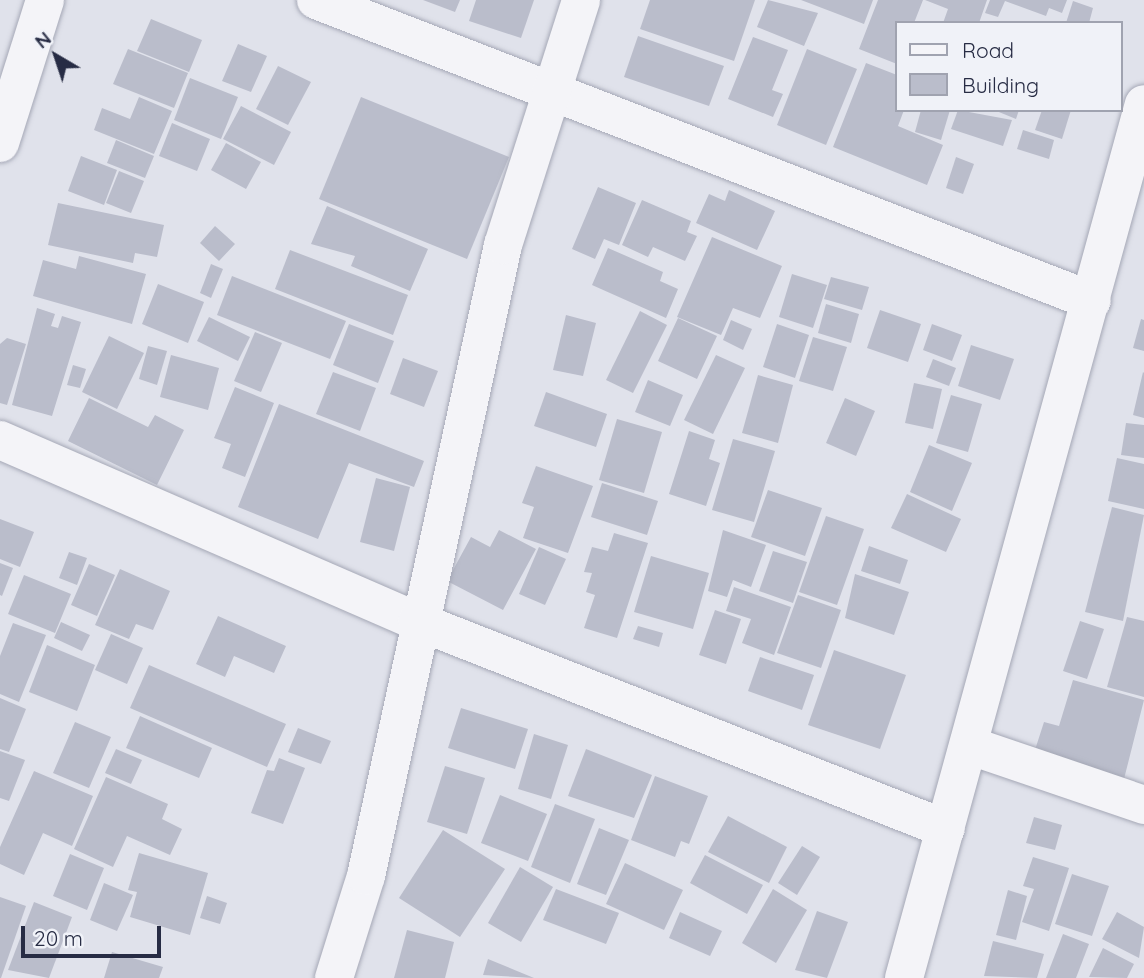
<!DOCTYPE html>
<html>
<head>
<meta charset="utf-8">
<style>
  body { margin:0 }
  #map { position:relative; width:1144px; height:978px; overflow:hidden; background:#e0e2eb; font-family:Quicksand,sans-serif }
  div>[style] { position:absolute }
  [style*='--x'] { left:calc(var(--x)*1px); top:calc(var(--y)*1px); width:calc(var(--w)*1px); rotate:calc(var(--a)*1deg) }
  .building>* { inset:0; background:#babdcb }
  .roads { filter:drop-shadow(0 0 2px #a5a8b6) drop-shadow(0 0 2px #a5a8b6) }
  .street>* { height:38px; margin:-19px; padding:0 19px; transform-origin:19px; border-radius:19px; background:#f4f4f8 }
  span { translate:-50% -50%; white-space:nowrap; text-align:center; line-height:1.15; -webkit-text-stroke:7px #f0f2f8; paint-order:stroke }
  .legend { position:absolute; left:895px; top:21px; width:228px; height:91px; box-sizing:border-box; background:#f0f2f8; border:2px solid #a0a3b0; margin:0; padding:9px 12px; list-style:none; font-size:21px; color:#272c44 }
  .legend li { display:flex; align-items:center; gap:14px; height:35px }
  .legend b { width:35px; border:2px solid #a0a3b0 }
  .north { position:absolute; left:21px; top:21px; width:70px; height:70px; -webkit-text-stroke:5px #f0f2f8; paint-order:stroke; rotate:321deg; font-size:19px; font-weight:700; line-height:28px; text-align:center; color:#272c44 }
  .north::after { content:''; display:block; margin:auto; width:24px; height:32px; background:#272c44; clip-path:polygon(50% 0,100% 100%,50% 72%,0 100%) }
  .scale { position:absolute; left:21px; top:926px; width:140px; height:32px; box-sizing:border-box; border:4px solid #272c44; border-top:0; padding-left:9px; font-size:21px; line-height:24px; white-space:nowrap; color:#272c44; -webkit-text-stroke:5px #f0f2f8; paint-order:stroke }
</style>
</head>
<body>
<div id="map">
  <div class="building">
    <i style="clip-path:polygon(423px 0,460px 0,455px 12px)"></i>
    <i style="clip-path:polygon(476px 0,534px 0,521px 38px,469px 21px)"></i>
    <i style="clip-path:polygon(650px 0,755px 0,734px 61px,640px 29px)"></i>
    <i style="clip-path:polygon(768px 0,818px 13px,804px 46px,757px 27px)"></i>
    <i style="clip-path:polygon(801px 0,873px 0,864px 24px)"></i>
    <i style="clip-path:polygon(878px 0,923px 0,914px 23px,897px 23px,897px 64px,859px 49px)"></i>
    <i style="clip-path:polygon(925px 0,987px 0,979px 23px,943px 23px,948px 9px)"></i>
    <i style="clip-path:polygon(990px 0,1067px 0,1062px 13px,1049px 8px,1046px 16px,1005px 1px,998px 17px,985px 13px)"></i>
    <i style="clip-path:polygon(1073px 1px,1093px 8px,1089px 23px,1066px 23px)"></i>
    <i style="clip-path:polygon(151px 19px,202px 40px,189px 72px,137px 51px)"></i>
    <i style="clip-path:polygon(638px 36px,724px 66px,709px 106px,624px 77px)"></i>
    <i style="clip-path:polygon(753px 37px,788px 50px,772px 90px,783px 94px,773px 117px,728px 99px)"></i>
    <i style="clip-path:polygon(238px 44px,267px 56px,251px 92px,222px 81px)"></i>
    <i style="clip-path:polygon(128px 49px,188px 73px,174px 108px,113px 84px)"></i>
    <i style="clip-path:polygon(807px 49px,857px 69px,826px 145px,777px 125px)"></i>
    <i style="clip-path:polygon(866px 63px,897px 75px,897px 110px,904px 110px,898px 126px,943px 145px,927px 185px,833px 147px)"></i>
    <i style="clip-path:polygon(278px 66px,311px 82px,288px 125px,256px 109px)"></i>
    <i style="clip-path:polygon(190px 78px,238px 97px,221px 139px,174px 120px)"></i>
    <i style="clip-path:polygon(139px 97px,172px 111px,154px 154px,94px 130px,102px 108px,130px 119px)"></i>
    <i style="clip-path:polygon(361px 97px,509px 157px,467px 259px,319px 199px)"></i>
    <i style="clip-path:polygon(241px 106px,291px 132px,274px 165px,223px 139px)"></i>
    <i style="clip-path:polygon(921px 110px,950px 110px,941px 140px,915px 132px)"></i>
    <i style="clip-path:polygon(958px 110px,1012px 120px,1003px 146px,951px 129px)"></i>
    <i style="clip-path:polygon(994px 110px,1019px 110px,1016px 119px)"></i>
    <i style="clip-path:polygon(1042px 110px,1071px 110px,1062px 139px,1035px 130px)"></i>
    <i style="clip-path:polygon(172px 123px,210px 139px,197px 171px,159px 156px)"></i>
    <i style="clip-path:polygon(1023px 130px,1054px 140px,1049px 159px,1017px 149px)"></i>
    <i style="clip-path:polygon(116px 140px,154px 156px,145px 178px,107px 163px)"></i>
    <i style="clip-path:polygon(226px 143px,261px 162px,246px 189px,211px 170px)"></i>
    <i style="clip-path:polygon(81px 156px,117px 170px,104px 205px,68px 191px)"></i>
    <i style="clip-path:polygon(956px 157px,974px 164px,963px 194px,946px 188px)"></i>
    <i style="clip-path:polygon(119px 171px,144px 181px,131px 213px,106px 203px)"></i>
    <i style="clip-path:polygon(598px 187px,636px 203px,619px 245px,604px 239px,595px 259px,572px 249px)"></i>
    <i style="clip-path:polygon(729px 190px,775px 211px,757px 250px,696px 223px,709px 194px,725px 201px)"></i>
    <i style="clip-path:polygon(642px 200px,691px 221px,687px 232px,697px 236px,685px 261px,653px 247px,648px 257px,622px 245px)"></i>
    <i style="clip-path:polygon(58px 203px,164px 225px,157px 257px,135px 253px,133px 263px,48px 245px)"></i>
    <i style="clip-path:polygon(327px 206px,428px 249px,410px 291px,351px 266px,355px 256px,311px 244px)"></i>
    <i style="clip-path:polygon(215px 226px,235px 244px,219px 261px,200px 243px)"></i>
    <i style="clip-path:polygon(712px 237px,782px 266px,760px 318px,733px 308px,721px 335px,677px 317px)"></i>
    <i style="clip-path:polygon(608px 248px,663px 272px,660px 281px,678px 289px,666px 318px,592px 285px)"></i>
    <i style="clip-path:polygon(290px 250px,408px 295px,393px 335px,275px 289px)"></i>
    <i style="clip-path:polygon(79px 256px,146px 274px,132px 324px,33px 296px,43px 260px,76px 269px)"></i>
    <i style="clip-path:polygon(211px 264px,223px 269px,211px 298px,200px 293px)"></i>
    <i style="clip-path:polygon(792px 274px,827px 285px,813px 328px,779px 317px)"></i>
    <i style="clip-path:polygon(232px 276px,346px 321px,330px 359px,217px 315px)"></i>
    <i style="clip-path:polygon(831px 277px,869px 287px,862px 310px,824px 299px)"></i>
    <i style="clip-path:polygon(158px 284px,204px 302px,188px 343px,142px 324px)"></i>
    <i style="clip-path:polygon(826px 304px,859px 314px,851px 343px,818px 333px)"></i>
    <i style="clip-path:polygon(37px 308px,55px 314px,51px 326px,58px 328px,62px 316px,81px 322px,52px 416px,12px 405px)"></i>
    <i style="clip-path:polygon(880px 310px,921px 324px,908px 362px,867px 348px)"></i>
    <i style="clip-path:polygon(640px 311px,667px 325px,633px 393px,606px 380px)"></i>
    <i style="clip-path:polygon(566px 315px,596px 323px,583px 376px,553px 370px)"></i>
    <i style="clip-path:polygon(209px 317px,250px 337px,238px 361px,197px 341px)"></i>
    <i style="clip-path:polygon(678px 318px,717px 336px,697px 379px,658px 361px)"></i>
    <i style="clip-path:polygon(1141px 319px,1144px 320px,1144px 351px,1133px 348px)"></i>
    <i style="clip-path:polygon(731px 320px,752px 329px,743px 350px,723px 340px)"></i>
    <i style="clip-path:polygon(349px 324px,394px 341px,378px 383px,333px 365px)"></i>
    <i style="clip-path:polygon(777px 324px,809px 335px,795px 378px,763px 367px)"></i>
    <i style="clip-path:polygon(932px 324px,962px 335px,952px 361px,923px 350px)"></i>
    <i style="clip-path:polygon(255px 332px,282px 343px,261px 392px,234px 381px)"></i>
    <i style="clip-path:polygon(109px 336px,144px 353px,117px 409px,82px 392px)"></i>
    <i style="clip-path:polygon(813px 337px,847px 347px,833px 391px,799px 381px)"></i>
    <i style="clip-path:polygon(7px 338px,26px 344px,7px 405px,0 403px,0 344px)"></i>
    <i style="clip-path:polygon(971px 345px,1014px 359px,1000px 400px,958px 386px)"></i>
    <i style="clip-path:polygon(148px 346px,167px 351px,157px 385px,139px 379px)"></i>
    <i style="clip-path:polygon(171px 355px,219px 368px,208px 410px,160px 397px)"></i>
    <i style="clip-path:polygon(716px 355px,745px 368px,713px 434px,684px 420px)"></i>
    <i style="clip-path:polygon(403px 358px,438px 371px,424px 407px,390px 394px)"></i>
    <i style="clip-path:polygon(933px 359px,956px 368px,949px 386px,926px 377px)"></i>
    <i style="clip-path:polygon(73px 365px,86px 369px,80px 388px,67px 385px)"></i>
    <i style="clip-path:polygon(333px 372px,376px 388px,360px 431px,316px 414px)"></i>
    <i style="clip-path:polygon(1143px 372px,1144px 373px,1144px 418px,1133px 415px)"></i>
    <i style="clip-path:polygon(758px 375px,793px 385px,778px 443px,742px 433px)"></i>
    <i style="clip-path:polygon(648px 380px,683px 395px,670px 426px,635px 412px)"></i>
    <i style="clip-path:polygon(914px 383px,942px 389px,933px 429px,905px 423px)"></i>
    <i style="clip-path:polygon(235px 387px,274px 403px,245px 477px,222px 468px,231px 444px,214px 438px)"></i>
    <i style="clip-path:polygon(546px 392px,607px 414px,596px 447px,534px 426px)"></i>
    <i style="clip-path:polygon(951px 395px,982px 404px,968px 452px,936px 443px)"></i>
    <i style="clip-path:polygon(89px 398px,148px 427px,155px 415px,184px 430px,157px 485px,68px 441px)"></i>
    <i style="clip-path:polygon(845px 398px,875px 411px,856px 456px,826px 443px)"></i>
    <i style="clip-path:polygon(279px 404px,424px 461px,414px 487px,349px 463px,318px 539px,238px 507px)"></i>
    <i style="clip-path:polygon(617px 419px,662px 432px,644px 493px,599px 480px)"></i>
    <i style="clip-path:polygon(1126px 423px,1144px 425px,1144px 458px,1121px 455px)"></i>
    <i style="clip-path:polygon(689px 431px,715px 440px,709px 459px,720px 463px,706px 506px,669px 494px)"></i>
    <i style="clip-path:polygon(733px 439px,775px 451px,754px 522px,712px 510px)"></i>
    <i style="clip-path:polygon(929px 445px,972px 463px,952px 511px,910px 492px)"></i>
    <i style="clip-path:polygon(1117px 458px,1144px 464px,1144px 509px,1108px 501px)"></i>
    <i style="clip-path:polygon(536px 466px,593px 486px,568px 553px,523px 538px,534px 507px,522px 503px)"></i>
    <i style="clip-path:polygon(376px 478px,410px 487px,394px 551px,360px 542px)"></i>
    <i style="clip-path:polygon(602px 483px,658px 501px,647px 535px,591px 517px)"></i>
    <i style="clip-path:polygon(768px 490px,822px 508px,805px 556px,751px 537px)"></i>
    <i style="clip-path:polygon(907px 494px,961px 519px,946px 552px,891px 528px)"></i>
    <i style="clip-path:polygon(1112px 507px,1144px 515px,1123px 621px,1085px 612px)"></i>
    <i style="clip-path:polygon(826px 516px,864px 529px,837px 605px,799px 592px)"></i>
    <i style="clip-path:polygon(0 519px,34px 532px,20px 567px,0 559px)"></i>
    <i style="clip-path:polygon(499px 530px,536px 549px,503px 610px,447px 581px,471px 537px,490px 547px)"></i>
    <i style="clip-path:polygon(723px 530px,766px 545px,751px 587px,733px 580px,727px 597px,708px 591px)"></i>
    <i style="clip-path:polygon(614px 533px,648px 543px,617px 638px,584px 628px,595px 595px,586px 592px,592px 573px,584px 572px,592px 547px,608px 551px)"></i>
    <i style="clip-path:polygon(869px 546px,908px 560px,900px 584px,861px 571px)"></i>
    <i style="clip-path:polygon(539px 547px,566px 559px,545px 605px,519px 594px)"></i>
    <i style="clip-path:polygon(773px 551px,807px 562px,793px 603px,759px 591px)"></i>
    <i style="clip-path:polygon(69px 552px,87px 558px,77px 585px,59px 578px)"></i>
    <i style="clip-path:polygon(651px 556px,709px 573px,693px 629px,634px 612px)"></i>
    <i style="clip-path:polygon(0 563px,13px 568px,2px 596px,0 595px)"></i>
    <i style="clip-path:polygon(89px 564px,115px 575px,97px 616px,71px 605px)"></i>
    <i style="clip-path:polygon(120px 569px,170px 591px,153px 630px,136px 624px,129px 639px,95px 625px)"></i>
    <i style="clip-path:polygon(855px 574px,909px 592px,894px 635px,845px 618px)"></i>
    <i style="clip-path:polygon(24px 575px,71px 594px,55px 633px,8px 614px)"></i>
    <i style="clip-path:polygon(734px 587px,791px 607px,774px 655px,742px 643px,751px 619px,726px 611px)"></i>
    <i style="clip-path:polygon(798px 595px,841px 610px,821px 668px,777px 653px)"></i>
    <i style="clip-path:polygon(715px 610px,741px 619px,726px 664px,699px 655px)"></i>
    <i style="clip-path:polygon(218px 616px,286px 646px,274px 673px,234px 656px,225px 677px,196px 664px)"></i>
    <i style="clip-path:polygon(1127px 617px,1144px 621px,1144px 697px,1107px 687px)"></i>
    <i style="clip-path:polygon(1080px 621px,1104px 629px,1087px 679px,1063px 671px)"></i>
    <i style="clip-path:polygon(61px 622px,90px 635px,82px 651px,54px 638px)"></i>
    <i style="clip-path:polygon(13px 623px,46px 635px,19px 702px,0 694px,0 656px)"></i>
    <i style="clip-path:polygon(638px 626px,663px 633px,659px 647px,633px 639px)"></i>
    <i style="clip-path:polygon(111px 634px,143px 648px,127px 684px,95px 670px)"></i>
    <i style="clip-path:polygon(47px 645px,95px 665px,77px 711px,29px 692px)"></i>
    <i style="clip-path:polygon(834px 650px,906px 675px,880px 749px,808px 725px)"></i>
    <i style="clip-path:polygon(760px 657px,814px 675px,802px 710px,748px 691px)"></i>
    <i style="clip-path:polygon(149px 665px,286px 724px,267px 767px,130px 708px)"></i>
    <i style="clip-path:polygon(1073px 680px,1144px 700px,1124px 779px,1034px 753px,1044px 722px,1059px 726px)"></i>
    <i style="clip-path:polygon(0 698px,26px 709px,9px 752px,0 749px)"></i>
    <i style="clip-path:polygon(461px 708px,528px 729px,515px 769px,448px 748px)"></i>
    <i style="clip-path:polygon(140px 716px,212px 748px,199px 778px,126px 748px)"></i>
    <i style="clip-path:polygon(75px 722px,111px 737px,89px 788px,53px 773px)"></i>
    <i style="clip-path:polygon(298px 728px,331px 741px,321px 764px,288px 752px)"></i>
    <i style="clip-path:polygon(534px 734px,568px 745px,551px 799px,518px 789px)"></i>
    <i style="clip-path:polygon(116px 749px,142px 760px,131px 784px,105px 773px)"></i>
    <i style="clip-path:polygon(586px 749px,652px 775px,634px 818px,568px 796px)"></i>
    <i style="clip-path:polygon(0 751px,25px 760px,9px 801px,0 798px)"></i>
    <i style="clip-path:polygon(279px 758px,305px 768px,283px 824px,251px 813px,267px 770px,274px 771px)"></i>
    <i style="clip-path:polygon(445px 766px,485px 778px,467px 834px,427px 822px)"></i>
    <i style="clip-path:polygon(34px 771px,93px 796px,72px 846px,43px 833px,24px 875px,0 864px,0 847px)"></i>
    <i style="clip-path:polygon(655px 776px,708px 796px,689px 844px,681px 841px,675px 857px,631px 840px)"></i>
    <i style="clip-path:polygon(106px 777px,168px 804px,162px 819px,182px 829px,170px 855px,127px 836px,113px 867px,74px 849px)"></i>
    <i style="clip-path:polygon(500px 795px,547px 814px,528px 861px,481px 843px)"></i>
    <i style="clip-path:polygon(555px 804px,595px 819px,570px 883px,531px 867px)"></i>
    <i style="clip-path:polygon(728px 816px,787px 847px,769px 883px,708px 852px)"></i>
    <i style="clip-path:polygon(1034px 817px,1062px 825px,1055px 850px,1026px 843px)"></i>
    <i style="clip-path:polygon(599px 828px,629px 840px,606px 895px,577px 884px)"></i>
    <i style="clip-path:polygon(443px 830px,505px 869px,460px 937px,399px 898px)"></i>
    <i style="clip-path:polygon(802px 846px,820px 857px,797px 895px,778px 883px)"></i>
    <i style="clip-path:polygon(139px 853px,208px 873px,190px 935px,130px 917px,137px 892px,128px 890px)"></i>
    <i style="clip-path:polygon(70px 854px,104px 868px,87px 910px,53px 896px)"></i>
    <i style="clip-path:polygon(705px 855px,763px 885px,747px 914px,690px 883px)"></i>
    <i style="clip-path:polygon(1033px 857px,1069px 868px,1049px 931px,1022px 922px,1034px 889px,1023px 886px)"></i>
    <i style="clip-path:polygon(625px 863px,683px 890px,664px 930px,606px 904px)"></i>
    <i style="clip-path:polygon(520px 867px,553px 887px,521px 942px,488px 923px)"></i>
    <i style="clip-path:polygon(1072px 874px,1109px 886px,1092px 936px,1055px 924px)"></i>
    <i style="clip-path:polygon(104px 883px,133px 895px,117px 931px,90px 920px)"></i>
    <i style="clip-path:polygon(556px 889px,619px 913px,606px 944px,543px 920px)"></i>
    <i style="clip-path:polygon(773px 889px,807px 910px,776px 963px,742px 943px)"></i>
    <i style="clip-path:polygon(1008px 890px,1027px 896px,1016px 940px,996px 935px)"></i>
    <i style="clip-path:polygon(207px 896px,227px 903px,220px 924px,200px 918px)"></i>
    <i style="clip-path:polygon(0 897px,26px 906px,1px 978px,0 978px)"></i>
    <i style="clip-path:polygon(34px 902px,72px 917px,49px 978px,8px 970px)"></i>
    <i style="clip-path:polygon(817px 911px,848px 922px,827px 978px,795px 970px)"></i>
    <i style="clip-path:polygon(680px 912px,722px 931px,710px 956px,669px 938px)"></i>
    <i style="clip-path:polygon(1117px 912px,1144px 927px,1139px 958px,1102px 939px)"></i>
    <i style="clip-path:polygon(407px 930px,454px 942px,445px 978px,394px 978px)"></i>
    <i style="clip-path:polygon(1063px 934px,1089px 944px,1076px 978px,1046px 978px)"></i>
    <i style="clip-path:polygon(993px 941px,1044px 954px,1037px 978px,984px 976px)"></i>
    <i style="clip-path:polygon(1103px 948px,1134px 964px,1127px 978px,1089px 977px)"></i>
    <i style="clip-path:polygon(112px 952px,163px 967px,159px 978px,104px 978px)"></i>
    <i style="clip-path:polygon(488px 959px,534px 978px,483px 975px)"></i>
  </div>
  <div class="roads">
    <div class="street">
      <i style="--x:316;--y:0;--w:832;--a:21.2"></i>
      <i style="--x:0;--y:143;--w:150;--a:-72.5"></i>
      <i style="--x:0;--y:440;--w:455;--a:23.5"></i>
      <i style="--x:417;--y:621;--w:568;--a:21.46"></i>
      <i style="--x:971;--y:746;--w:183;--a:18.8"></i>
      <i style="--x:334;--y:978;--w:107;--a:-72.6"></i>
      <i style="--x:366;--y:876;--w:646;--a:-77.75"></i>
      <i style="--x:503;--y:245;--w:257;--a:-72.3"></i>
      <i style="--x:904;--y:978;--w:906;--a:-74.65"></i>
    </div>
  </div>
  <ul class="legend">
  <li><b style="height:9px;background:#f4f4f8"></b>Road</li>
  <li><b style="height:19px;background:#babdcb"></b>Building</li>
  </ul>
  <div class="north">N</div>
  <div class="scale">20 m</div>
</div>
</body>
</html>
